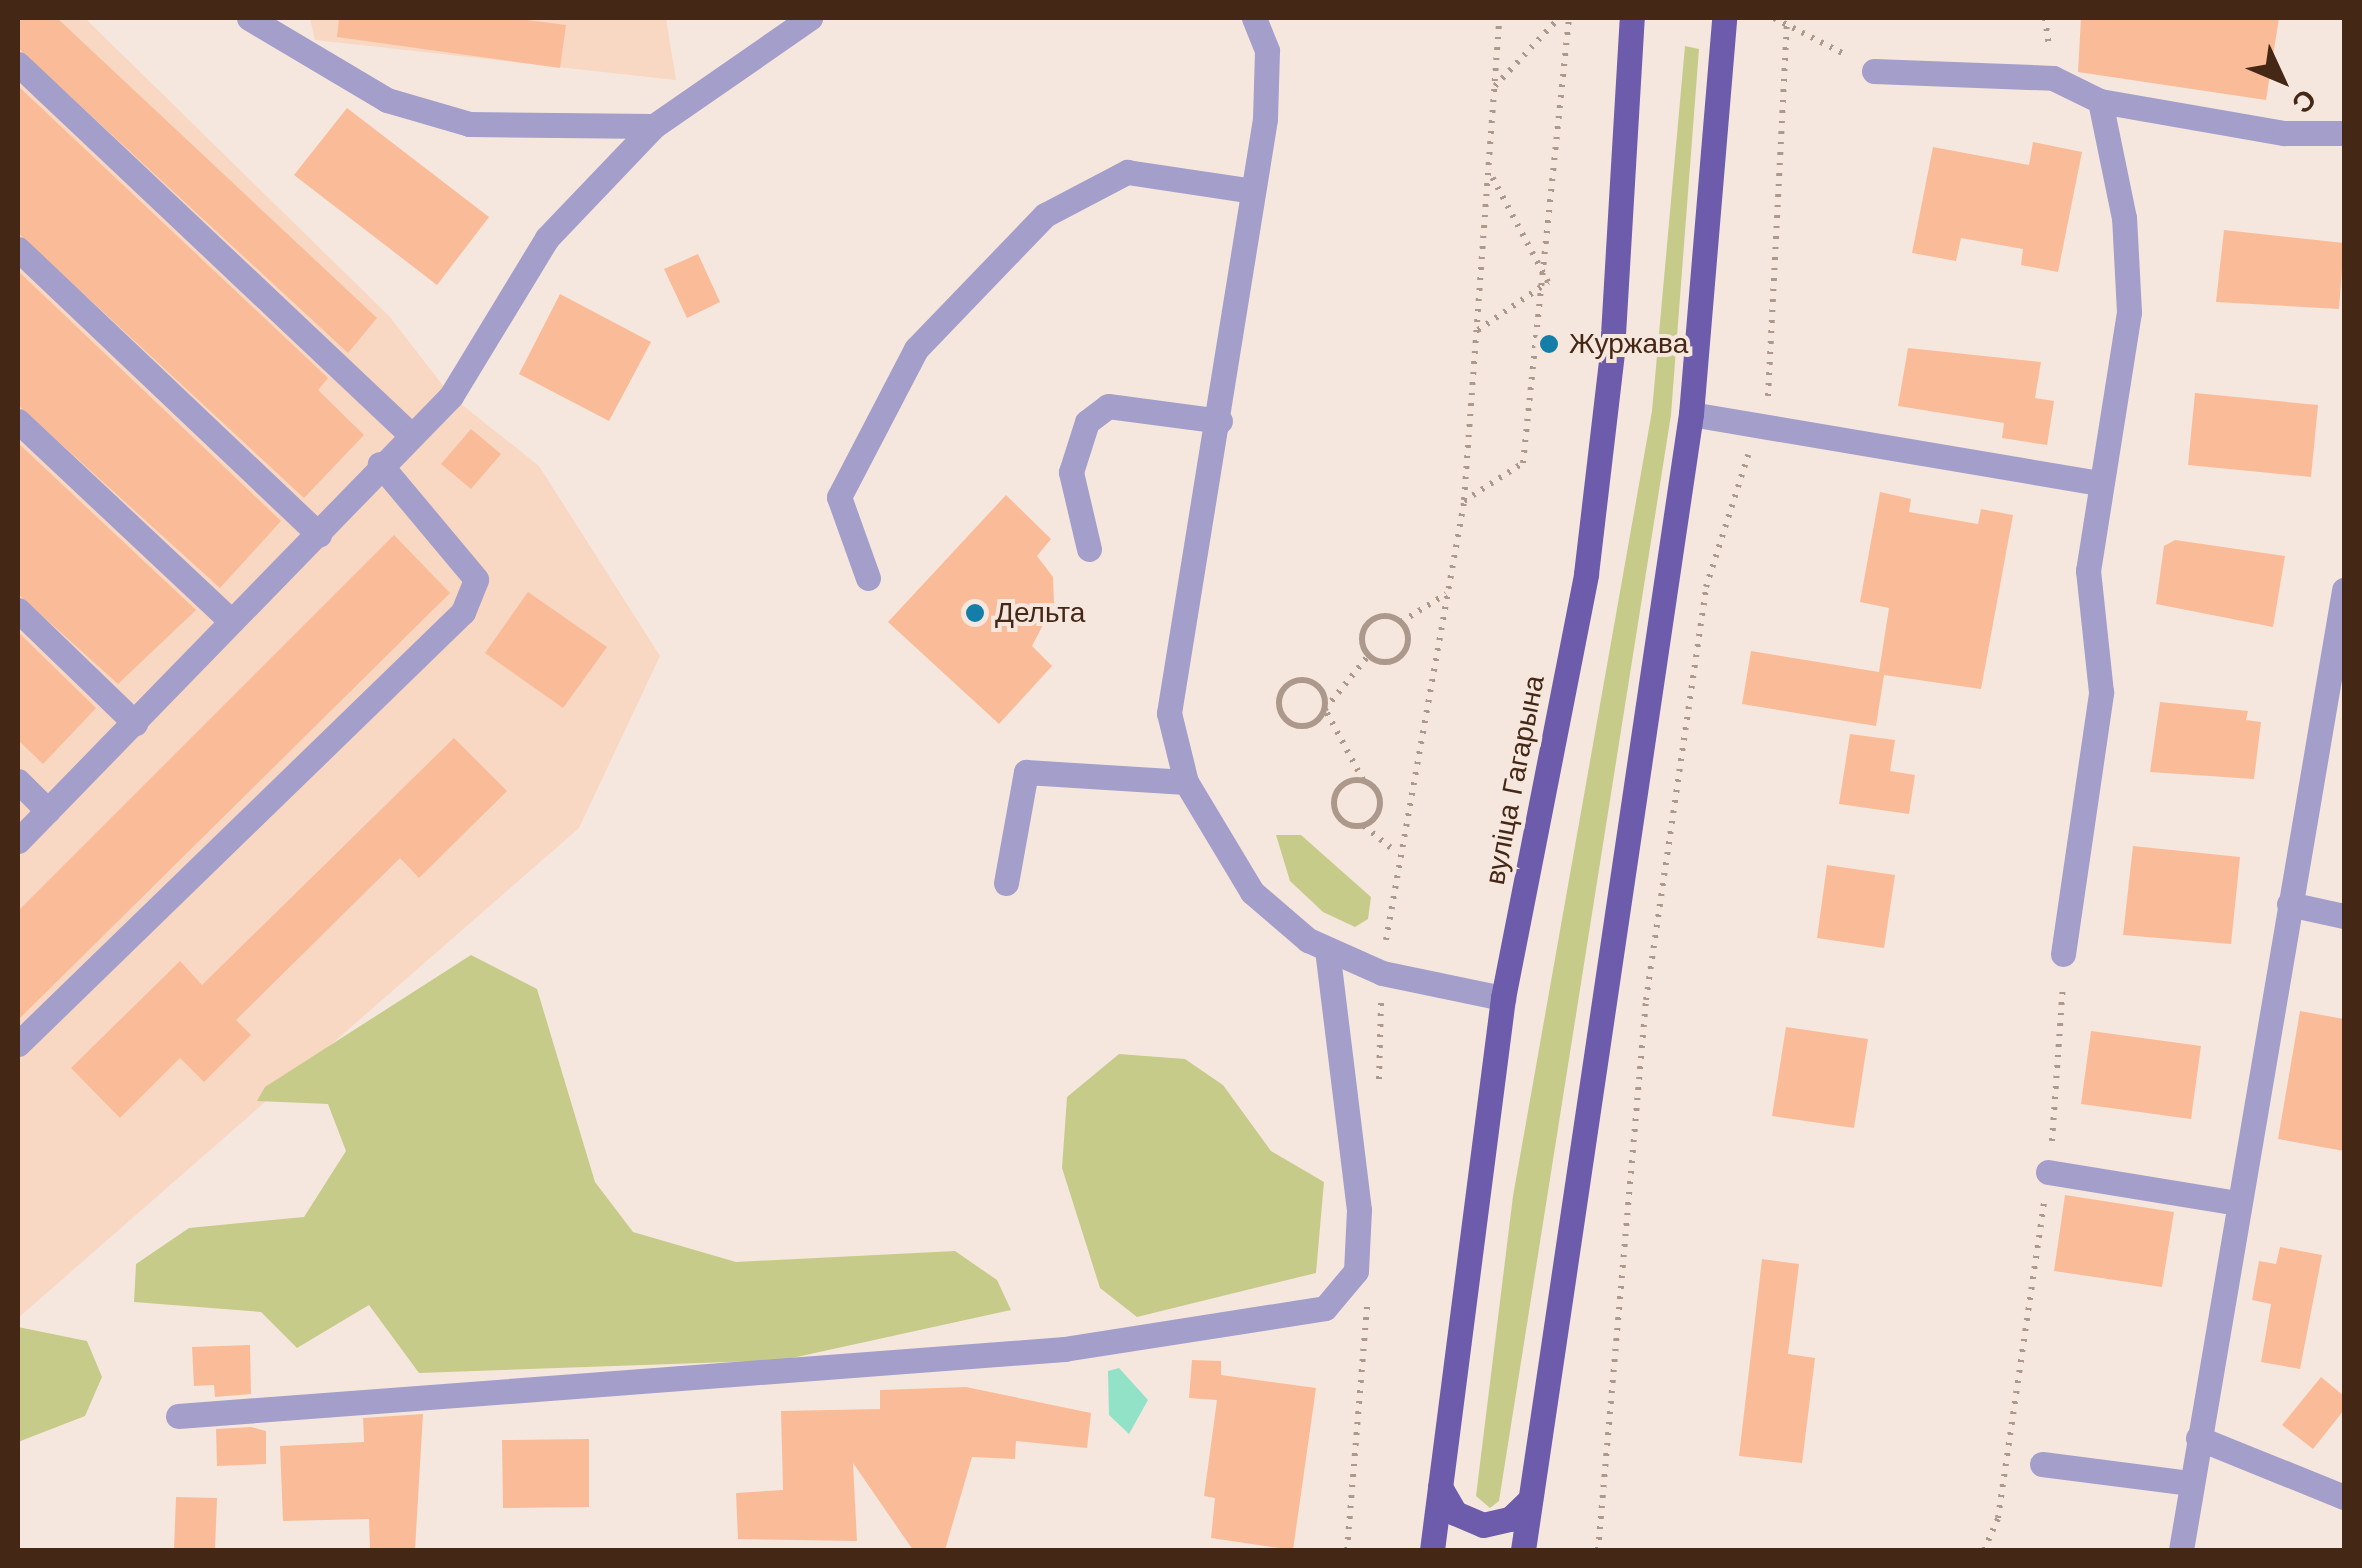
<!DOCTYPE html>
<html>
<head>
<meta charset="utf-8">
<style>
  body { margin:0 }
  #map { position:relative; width:2362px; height:1568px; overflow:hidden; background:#f6e7de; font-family:"Work Sans",sans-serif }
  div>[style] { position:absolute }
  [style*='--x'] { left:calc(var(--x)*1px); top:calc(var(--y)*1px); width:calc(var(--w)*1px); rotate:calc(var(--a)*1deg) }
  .built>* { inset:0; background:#f8d7c3 }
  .green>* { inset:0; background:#c7cb8a }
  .water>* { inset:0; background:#92e2c8 }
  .building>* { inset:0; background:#fabc98 }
  .path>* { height:6px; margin-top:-3px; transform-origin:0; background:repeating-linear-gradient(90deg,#ad998c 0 2.5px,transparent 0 10.5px) }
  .path>.ring { margin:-3px; padding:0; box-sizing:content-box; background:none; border:6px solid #ad998c; border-radius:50% }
  .service>* { height:25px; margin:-12.5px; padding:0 12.5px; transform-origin:12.5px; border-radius:12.5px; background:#a49ecb }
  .primary>* { height:25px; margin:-12.5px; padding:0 12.5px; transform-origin:12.5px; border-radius:12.5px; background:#6d5bac }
  .dots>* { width:28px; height:28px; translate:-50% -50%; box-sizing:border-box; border:5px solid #f6e7de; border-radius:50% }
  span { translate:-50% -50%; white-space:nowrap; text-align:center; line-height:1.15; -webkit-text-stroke:8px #f6e7de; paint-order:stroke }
  .poi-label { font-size:28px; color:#442715 }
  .left { translate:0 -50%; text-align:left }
  .street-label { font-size:28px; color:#442715 }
  .frame { position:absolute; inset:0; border:20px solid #442715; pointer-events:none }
  .north { position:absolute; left:2232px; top:30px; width:100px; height:100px; -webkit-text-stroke:8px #f6e7de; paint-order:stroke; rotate:134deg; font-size:28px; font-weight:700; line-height:40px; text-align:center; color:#442715 }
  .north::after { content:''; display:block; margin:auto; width:35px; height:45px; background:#442715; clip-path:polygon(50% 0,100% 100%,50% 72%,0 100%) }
</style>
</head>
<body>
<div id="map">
  <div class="built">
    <i style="clip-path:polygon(18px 18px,85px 18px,390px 317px,451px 396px,539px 466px,660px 656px,579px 828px,18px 1318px)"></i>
    <i style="clip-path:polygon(310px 18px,666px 18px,676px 80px,315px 40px)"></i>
  </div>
  <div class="green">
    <i style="clip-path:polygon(1685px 46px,1699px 49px,1671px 415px,1499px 1501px,1490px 1508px,1476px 1496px,1513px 1196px,1652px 411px)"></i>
    <i style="clip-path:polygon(1276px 835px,1301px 835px,1371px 897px,1368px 919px,1355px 927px,1323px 912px,1290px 881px)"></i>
    <i style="clip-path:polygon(471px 955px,537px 989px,595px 1182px,633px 1232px,736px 1262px,955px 1251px,997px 1280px,1011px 1310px,783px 1360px,419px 1373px,369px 1305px,297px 1348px,261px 1312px,134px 1302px,136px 1264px,189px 1228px,304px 1217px,346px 1151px,328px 1104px,257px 1101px,265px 1087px)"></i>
    <i style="clip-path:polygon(1119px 1054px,1185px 1059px,1223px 1085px,1271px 1151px,1324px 1182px,1316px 1273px,1137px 1317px,1100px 1288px,1062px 1168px,1067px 1097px)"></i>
    <i style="clip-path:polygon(18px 1327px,87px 1341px,102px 1377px,85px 1416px,18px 1442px)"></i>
  </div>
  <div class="water">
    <i style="clip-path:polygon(1119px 1368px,1148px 1400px,1129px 1434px,1109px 1415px,1108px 1371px)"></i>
  </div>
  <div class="building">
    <i style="clip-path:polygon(18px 18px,57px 18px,377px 318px,348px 353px,18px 48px)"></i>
    <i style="clip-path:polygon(339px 18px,511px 18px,566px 25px,560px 68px,337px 37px)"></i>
    <i style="clip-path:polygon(2081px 18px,2279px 18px,2266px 100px,2078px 72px)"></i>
    <i style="clip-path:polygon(18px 86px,328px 378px,318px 390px,364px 435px,304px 498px,18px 233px)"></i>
    <i style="clip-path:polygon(347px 108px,489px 217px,437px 285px,294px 175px)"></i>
    <i style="clip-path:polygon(2033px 142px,2082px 152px,2058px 272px,2021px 265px,2023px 249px,1961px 238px,1956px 261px,1912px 253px,1933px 147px,2029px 165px)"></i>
    <i style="clip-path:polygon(2224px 230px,2344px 243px,2339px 309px,2216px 302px)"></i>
    <i style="clip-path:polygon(698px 254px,720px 302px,687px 318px,664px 269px)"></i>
    <i style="clip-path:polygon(18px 271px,281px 521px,220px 588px,18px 405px)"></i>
    <i style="clip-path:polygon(560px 294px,651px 342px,609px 421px,519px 374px)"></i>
    <i style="clip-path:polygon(1908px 348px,2041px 362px,2035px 398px,2054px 401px,2047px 445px,2002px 438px,2004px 423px,1898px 406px)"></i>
    <i style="clip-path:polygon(2195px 393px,2318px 405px,2311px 477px,2188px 465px)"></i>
    <i style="clip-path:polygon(471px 429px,501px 454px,471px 489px,441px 464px)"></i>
    <i style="clip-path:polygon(18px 443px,196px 610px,118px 684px,18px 594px)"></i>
    <i style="clip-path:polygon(1880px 492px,1911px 499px,1909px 512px,1978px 524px,1981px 509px,2013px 515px,1981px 689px,1884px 675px,1876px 726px,1742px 704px,1751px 651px,1879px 672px,1889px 608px,1860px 602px)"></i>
    <i style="clip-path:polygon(1006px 495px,1051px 539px,1037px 556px,1053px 577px,1054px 604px,1032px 646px,1052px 666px,999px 724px,888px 622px)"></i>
    <i style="clip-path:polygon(394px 535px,450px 593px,18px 1020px,18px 911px)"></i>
    <i style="clip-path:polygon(2175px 540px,2285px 556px,2273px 627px,2156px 604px,2164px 546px)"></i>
    <i style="clip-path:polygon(528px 592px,607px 647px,563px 708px,485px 653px)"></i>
    <i style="clip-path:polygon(18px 632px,96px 708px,43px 764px,18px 740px)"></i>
    <i style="clip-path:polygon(2160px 702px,2248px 711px,2246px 720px,2261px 722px,2254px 779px,2150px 772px)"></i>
    <i style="clip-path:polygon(1850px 734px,1895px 740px,1890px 771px,1915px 775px,1909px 814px,1839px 804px)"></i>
    <i style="clip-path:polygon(454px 738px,507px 791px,419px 878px,400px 858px,236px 1020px,251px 1035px,204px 1082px,180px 1058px,120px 1118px,71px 1068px,180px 961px,202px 985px)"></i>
    <i style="clip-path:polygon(2133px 846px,2240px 857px,2231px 944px,2123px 935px)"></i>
    <i style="clip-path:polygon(1827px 865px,1895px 875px,1884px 948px,1817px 938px)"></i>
    <i style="clip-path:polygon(2300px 1011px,2344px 1019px,2344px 1151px,2278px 1139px)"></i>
    <i style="clip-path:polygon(1786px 1027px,1868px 1039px,1854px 1128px,1772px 1116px)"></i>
    <i style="clip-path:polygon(2091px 1031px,2201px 1046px,2191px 1119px,2081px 1104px)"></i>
    <i style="clip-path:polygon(2065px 1195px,2174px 1212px,2162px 1287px,2054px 1271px)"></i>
    <i style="clip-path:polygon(2280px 1247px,2322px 1255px,2300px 1369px,2261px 1362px,2271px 1304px,2252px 1300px,2259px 1261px,2276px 1264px)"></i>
    <i style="clip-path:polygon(1762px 1259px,1799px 1264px,1788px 1354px,1815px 1358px,1802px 1463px,1739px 1456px)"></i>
    <i style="clip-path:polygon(250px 1345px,251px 1394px,215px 1397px,214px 1385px,194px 1386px,192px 1347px)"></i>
    <i style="clip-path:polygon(1192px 1360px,1221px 1361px,1221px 1375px,1316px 1388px,1293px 1550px,1211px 1538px,1215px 1498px,1204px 1496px,1217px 1400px,1189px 1398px)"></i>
    <i style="clip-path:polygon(2321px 1377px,2344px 1396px,2344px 1410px,2313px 1449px,2282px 1425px)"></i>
    <i style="clip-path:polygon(966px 1387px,1091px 1413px,1087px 1448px,1016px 1441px,1015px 1459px,972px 1457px,945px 1550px,913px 1550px,853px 1463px,857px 1541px,738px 1539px,736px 1493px,783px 1490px,781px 1411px,880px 1409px,880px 1390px)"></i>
    <i style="clip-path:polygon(423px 1414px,415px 1550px,370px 1550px,369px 1519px,283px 1521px,280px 1446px,364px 1442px,363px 1418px)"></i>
    <i style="clip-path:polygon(251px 1427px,266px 1431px,266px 1464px,217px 1466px,216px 1429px)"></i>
    <i style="clip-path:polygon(589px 1439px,589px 1507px,503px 1508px,502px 1440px)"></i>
    <i style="clip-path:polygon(176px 1497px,217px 1498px,215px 1550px,174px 1550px)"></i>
  </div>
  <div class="path">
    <i style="--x:1774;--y:18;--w:83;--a:27.2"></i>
    <i style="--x:2045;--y:18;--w:29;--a:82"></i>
    <i style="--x:1495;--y:86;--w:93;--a:-46.7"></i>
    <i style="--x:1478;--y:330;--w:85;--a:-34.4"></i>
    <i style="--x:1548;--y:282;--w:126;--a:-118"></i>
    <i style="--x:1768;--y:396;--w:378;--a:-87.1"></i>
    <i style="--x:1464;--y:500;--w:483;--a:-85.8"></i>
    <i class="ring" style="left:1362px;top:616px;width:40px;height:40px"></i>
    <i style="--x:1401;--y:622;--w:53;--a:-31.9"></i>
    <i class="ring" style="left:1279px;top:680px;width:40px;height:40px"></i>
    <i class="ring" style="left:1334px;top:780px;width:40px;height:40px"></i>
    <i style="--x:1363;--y:780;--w:81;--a:-118.2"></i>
    <i style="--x:1325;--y:709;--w:68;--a:-50.9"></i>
    <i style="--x:1364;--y:826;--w:41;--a:39.1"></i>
    <i style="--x:1386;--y:940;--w:446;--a:-79.9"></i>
    <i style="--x:1464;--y:501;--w:70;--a:-32.8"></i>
    <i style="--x:1523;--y:463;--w:447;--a:-84.1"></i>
    <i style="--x:1379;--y:1079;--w:77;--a:-88.5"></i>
    <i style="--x:2052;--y:1141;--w:157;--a:-86"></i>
    <i style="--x:1347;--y:1550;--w:245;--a:-85.3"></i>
    <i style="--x:1598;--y:1550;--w:552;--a:-85.01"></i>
    <i style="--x:1646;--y:1000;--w:417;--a:-81.7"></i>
    <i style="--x:1706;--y:587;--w:139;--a:-72.3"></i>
    <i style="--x:1984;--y:1550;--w:35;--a:-66"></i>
    <i style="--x:1998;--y:1518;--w:318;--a:-81.7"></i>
  </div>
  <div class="service">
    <i style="--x:249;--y:18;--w:161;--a:30.7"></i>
    <i style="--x:387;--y:100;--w:85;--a:16.3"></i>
    <i style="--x:469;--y:124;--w:185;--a:0.6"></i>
    <i style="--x:1254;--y:18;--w:35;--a:68"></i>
    <i style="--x:1267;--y:51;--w:68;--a:91.7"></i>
    <i style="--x:1265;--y:119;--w:602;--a:99.18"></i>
    <i style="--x:1169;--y:713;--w:71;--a:76.2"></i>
    <i style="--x:1186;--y:782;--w:128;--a:59"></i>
    <i style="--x:1252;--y:892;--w:74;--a:40.6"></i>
    <i style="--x:1308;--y:940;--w:81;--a:24"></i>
    <i style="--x:1382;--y:973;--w:124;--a:11.7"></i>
    <i style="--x:18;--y:64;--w:539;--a:43.35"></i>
    <i style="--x:1874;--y:71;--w:179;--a:2.2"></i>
    <i style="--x:2053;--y:78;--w:52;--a:26.1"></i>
    <i style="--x:2100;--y:101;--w:187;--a:9.9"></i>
    <i style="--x:2284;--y:133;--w:60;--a:0"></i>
    <i style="--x:18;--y:249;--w:415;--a:43.5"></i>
    <i style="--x:1691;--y:414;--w:413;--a:9.6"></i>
    <i style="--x:18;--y:421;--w:291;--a:43.2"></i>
    <i style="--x:1089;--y:549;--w:79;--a:-103.2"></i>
    <i style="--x:1071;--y:472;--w:52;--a:-72.3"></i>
    <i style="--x:1087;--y:422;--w:26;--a:-37"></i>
    <i style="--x:1108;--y:406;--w:113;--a:7.6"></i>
    <i style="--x:868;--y:578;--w:86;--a:-109.7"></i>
    <i style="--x:839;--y:497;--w:167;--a:-62.5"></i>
    <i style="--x:916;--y:349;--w:186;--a:-46.1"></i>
    <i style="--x:1045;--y:215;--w:93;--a:-27.7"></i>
    <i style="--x:1127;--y:172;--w:122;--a:8.5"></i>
    <i style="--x:18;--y:610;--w:163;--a:44"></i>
    <i style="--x:18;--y:781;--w:42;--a:45"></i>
    <i style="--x:18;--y:841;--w:621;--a:-45.78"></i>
    <i style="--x:451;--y:396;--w:185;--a:-58.7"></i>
    <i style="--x:547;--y:238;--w:155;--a:-46.3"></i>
    <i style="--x:654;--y:126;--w:190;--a:-34.7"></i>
    <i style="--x:1006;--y:883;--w:113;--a:-79.8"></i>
    <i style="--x:1026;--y:772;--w:160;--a:3.6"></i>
    <i style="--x:2289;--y:904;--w:56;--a:12.3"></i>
    <i style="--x:2063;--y:954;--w:265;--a:-81.7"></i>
    <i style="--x:2101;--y:692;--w:122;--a:-96.1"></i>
    <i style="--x:2088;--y:571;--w:262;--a:-81"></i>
    <i style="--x:2129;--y:312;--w:94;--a:-93"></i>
    <i style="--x:2124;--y:218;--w:119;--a:-101.6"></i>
    <i style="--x:18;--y:1044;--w:620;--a:-44.15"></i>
    <i style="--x:463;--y:612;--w:35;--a:-68"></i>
    <i style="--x:476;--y:579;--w:150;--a:-129.9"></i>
    <i style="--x:2048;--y:1172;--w:192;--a:9.3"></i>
    <i style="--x:178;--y:1416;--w:889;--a:-4.32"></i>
    <i style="--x:1064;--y:1349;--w:264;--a:-8.9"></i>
    <i style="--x:1325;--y:1308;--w:48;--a:-50"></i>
    <i style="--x:1356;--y:1271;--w:61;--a:-87.2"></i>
    <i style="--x:1359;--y:1210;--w:261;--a:-97"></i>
    <i style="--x:2198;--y:1438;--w:157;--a:22"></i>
    <i style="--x:2042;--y:1464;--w:150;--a:7.3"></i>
    <i style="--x:2181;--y:1550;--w:974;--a:-80.36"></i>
  </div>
  <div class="primary">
    <i style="--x:1440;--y:1487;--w:30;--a:60"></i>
    <i style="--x:1455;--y:1513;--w:30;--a:23"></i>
    <i style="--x:1483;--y:1525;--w:28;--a:-13"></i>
    <i style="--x:1510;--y:1519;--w:28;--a:-44"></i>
    <i style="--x:1432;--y:1550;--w:557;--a:-82.67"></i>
    <i style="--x:1503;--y:998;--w:432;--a:-78.9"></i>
    <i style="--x:1586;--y:574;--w:225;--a:-83.3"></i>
    <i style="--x:1612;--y:351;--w:334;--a:-86.6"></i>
    <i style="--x:1523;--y:1550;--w:1148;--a:-81.59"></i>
    <i style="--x:1691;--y:414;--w:397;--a:-85.2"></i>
  </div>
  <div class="dots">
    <i style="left:1549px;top:344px;background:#147ea8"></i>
    <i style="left:975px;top:613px;background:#147ea8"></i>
  </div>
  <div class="poi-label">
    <span class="left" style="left:1569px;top:344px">Журжава</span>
    <span class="left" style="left:995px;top:613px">Дельта</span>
  </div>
  <div class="street-label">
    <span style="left:1515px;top:780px;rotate:-79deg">вуліца Гагарына</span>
  </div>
  <div class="frame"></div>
  <div class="north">С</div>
</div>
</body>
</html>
